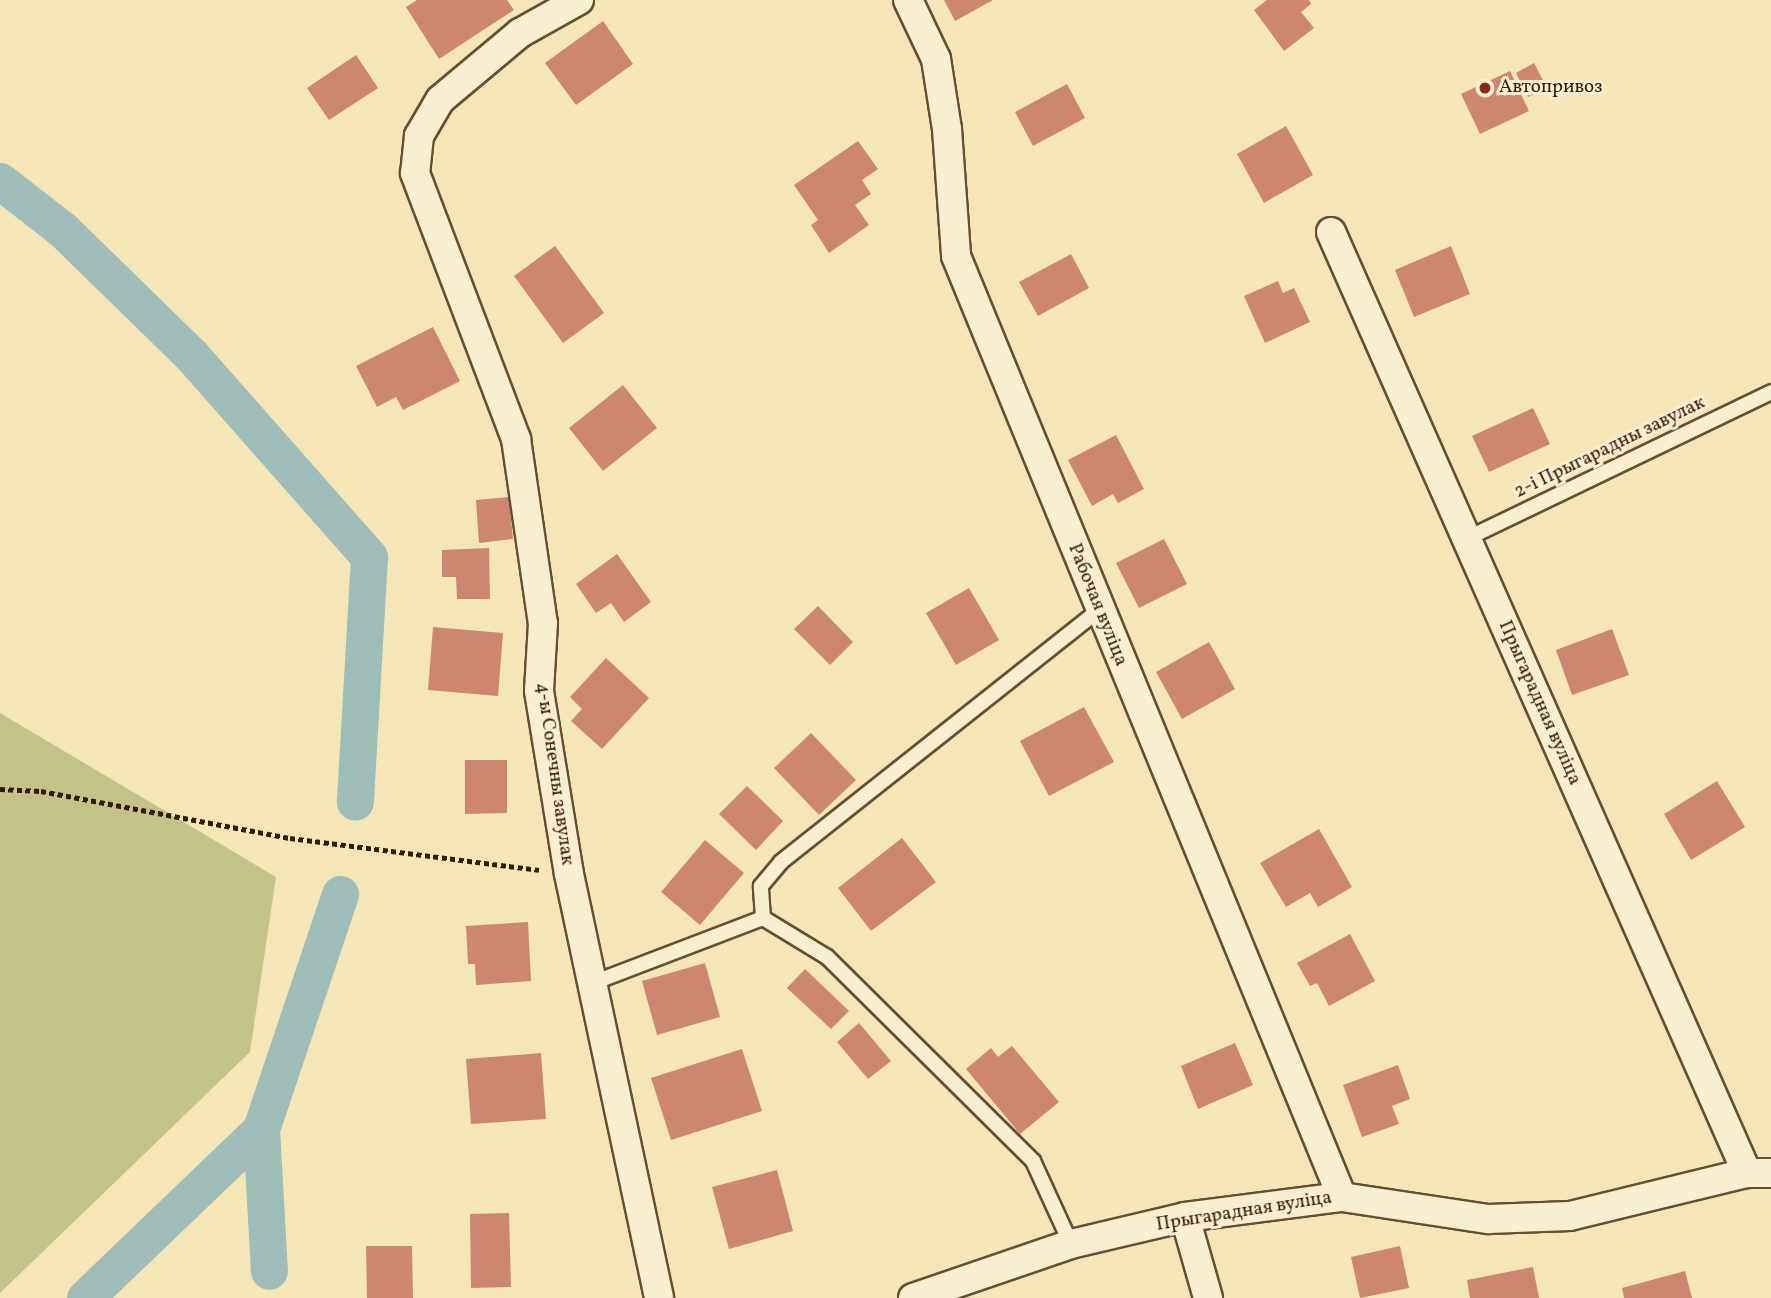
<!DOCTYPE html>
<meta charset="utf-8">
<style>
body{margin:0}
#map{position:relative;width:1771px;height:1298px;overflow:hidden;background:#f4e6b7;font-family:Vollkorn,serif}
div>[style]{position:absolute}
.green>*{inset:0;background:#c2c389}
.canal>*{height:37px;margin:-18.5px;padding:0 18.5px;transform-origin:18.5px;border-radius:18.5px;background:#9fbdb8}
.building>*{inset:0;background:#cd8771}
.path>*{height:4.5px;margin-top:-2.25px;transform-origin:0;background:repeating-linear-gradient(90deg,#351b06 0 5px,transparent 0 8.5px)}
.roads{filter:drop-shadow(2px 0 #654e32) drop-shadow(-2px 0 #654e32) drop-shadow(0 2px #654e32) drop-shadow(0 -2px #654e32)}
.service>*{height:14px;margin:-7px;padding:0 7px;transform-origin:7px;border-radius:7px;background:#f8efd0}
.minor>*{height:28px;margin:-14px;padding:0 14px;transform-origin:14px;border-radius:14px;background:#f8efd0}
.dots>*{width:19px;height:19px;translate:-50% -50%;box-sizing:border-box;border:4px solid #f8efd0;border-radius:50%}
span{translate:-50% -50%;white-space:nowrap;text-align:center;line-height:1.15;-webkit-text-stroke:6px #f8efd0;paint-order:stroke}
.poi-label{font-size:19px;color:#351b06}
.left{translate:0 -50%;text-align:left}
.street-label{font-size:19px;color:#351b06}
</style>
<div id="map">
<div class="green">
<i style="clip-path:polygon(0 713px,276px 877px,250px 1052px,0 1293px)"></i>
</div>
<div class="canal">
<i style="left:0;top:181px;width:80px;rotate:37.9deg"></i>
<i style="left:63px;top:230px;width:180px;rotate:44.3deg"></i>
<i style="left:192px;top:356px;width:268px;rotate:48.6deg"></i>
<i style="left:369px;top:557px;width:245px;rotate:93.3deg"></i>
<i style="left:261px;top:1129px;width:142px;rotate:86.8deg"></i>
<i style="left:85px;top:1298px;width:244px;rotate:-43.8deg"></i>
<i style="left:261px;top:1129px;width:248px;rotate:-71.4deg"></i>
</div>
<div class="building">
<i style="clip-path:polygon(417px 0,507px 0,514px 10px,439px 59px,406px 7px)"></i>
<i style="clip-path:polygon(944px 0,993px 0,955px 21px)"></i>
<i style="clip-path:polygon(1267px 0,1309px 0,1311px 4px,1301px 12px,1314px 28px,1284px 51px,1254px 10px)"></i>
<i style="clip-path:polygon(603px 21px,633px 64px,576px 105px,545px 63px)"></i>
<i style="clip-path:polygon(356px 55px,378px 88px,329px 120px,307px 88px)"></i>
<i style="clip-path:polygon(1534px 63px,1547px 88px,1528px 97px,1516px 73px)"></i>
<i style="clip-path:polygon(1510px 71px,1529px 111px,1480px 134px,1461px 94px)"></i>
<i style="clip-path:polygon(1067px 84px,1085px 118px,1033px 146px,1015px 112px)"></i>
<i style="clip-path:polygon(1286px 126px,1313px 175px,1264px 203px,1237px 154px)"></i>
<i style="clip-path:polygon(858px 141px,878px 169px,862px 180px,871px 194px,855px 205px,869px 225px,829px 253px,811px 225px,818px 220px,794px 185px)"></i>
<i style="clip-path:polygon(555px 246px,604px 313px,563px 343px,514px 276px)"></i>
<i style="clip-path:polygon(1451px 246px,1470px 294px,1414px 317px,1395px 270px)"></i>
<i style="clip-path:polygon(1071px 254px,1089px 288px,1038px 316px,1019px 282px)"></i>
<i style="clip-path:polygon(1278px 281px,1283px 293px,1294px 288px,1310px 322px,1265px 343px,1244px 296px)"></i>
<i style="clip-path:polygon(433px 327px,460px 381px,403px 410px,396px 397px,377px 407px,356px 366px)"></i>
<i style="clip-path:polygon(623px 385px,657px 428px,603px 471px,569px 428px)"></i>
<i style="clip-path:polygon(1533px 408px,1550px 444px,1489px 472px,1472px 436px)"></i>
<i style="clip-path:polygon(1116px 435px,1144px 489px,1118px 503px,1113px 494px,1092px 506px,1068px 460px)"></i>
<i style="clip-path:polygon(509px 497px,513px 539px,479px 543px,476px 500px)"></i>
<i style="clip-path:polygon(1164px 539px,1187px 584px,1139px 608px,1116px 563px)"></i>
<i style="clip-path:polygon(489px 548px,490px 599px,457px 599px,456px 577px,442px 577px,442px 550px)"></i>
<i style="clip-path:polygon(617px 554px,651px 602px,624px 622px,611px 603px,596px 613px,576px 584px)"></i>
<i style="clip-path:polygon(969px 588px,999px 640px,956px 665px,926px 613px)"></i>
<i style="clip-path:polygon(818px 606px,853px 642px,830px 665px,794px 629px)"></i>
<i style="clip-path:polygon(433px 627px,503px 633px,498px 696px,428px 690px)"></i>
<i style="clip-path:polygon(1612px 629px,1629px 675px,1572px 695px,1556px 650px)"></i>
<i style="clip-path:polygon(1209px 642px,1235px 689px,1182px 719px,1156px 672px)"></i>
<i style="clip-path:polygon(606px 658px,649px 698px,602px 749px,571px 721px,582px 709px,570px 697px)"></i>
<i style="clip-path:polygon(1084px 707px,1114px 762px,1049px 796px,1020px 741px)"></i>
<i style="clip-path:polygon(811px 733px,856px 780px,819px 815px,774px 768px)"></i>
<i style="clip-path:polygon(465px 760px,507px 760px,507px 813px,465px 814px)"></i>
<i style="clip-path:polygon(1717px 781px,1745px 827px,1691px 860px,1664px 814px)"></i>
<i style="clip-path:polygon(747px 786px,783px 821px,756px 850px,719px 814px)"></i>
<i style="clip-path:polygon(1319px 829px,1352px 887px,1318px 907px,1310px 893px,1286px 907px,1260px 863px)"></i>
<i style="clip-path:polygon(902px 838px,936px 882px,871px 931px,838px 888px)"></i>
<i style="clip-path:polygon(705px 840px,744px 873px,700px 925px,661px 892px)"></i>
<i style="clip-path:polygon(528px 922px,531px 981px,476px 985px,475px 964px,468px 964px,466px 926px)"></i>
<i style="clip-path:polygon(1350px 934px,1375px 981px,1329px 1006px,1317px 983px,1310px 986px,1297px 963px)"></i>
<i style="clip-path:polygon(705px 963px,720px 1017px,657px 1035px,642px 981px)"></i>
<i style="clip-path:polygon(805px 969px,849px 1011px,831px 1029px,787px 988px)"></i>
<i style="clip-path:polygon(859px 1023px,891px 1061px,868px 1079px,837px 1042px)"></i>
<i style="clip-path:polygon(1235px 1043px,1253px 1085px,1198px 1109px,1181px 1066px)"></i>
<i style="clip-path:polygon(1012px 1046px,1059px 1102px,1020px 1134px,966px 1069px,991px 1048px,998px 1057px)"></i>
<i style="clip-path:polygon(742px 1049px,762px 1111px,671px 1140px,651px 1078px)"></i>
<i style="clip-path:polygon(541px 1053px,546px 1119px,471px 1124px,466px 1059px)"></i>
<i style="clip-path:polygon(1398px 1065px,1410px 1099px,1392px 1106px,1399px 1124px,1362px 1137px,1343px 1085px)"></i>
<i style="clip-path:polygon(777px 1170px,793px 1231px,729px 1249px,712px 1187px)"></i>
<i style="clip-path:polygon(509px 1213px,511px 1287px,471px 1288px,470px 1214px)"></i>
<i style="clip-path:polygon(366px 1246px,412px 1246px,413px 1298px,367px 1298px)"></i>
<i style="clip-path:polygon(1400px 1246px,1409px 1288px,1360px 1298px,1351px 1257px)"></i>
<i style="clip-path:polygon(1533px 1267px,1539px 1298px,1470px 1298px,1467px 1280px)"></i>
<i style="clip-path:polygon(1685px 1271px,1692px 1298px,1624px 1298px,1622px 1288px)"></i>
</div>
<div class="path">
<i style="left:0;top:789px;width:41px;rotate:2.8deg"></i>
<i style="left:41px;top:791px;width:253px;rotate:10.7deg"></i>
<i style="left:290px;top:838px;width:251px;rotate:7.3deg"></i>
</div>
<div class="roads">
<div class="service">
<i style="left:1466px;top:539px;width:339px;rotate:-25.7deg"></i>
<i style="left:763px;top:918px;width:32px;rotate:-94deg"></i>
<i style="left:761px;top:886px;width:31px;rotate:-50deg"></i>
<i style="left:781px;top:862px;width:406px;rotate:-38.4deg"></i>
<i style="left:590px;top:984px;width:185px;rotate:-20.9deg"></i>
<i style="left:763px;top:918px;width:75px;rotate:31.4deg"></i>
<i style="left:827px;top:957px;width:290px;rotate:44.7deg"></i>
<i style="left:1033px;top:1161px;width:91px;rotate:65.4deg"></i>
</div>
<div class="minor">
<i style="left:579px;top:0;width:68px;rotate:150.8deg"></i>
<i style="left:520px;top:33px;width:104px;rotate:140.1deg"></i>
<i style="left:440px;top:100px;width:42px;rotate:120.3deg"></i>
<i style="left:419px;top:136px;width:37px;rotate:96deg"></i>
<i style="left:415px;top:173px;width:285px;rotate:69.2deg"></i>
<i style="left:516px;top:439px;width:186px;rotate:81.7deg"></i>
<i style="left:543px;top:623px;width:68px;rotate:93.4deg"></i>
<i style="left:539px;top:691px;width:185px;rotate:80.7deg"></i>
<i style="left:569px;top:874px;width:433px;rotate:78deg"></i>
<i style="left:908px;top:0;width:65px;rotate:64.6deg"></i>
<i style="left:936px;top:59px;width:71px;rotate:81.1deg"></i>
<i style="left:947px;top:129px;width:127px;rotate:85.9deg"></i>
<i style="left:956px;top:256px;width:1017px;rotate:67.7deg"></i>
<i style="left:1331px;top:232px;width:1029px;rotate:66.15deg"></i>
<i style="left:1185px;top:1217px;width:84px;rotate:74.1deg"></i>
<i style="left:913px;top:1298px;width:167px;rotate:-18.9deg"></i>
<i style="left:1071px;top:1244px;width:117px;rotate:-13.3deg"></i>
<i style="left:1185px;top:1217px;width:158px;rotate:-7.3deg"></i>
<i style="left:1342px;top:1197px;width:148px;rotate:8.6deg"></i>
<i style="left:1488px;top:1219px;width:82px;rotate:-2.1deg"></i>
<i style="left:1570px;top:1216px;width:182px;rotate:-13.7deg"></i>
<i style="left:1747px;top:1173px;width:24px"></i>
</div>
</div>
<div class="dots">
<i style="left:1485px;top:88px;background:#8f2418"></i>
</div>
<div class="poi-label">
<span class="left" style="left:1499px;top:88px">Автопривоз</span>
</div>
<div class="street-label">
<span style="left:1610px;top:448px;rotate:-26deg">2-і Прыгарадны завулак</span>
<span style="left:1097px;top:605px;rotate:68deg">Рабочая вуліца</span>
<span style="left:1539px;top:703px;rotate:66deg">Прыгарадная вуліца</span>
<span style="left:554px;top:774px;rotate:82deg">4-ы Сонечны завулак</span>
<span style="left:1244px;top:1212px;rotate:-9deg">Прыгарадная вуліца</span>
</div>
</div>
